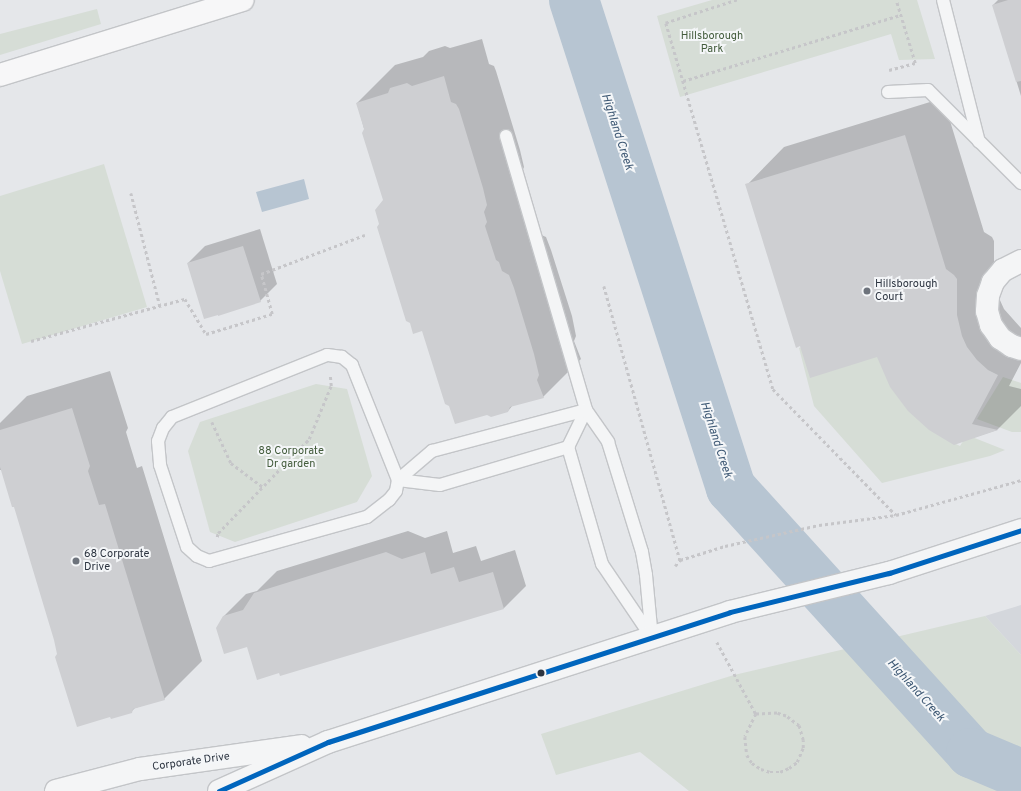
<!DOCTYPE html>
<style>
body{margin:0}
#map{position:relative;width:1021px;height:791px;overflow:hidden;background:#e5e7ea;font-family:Overpass,sans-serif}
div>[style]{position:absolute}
.built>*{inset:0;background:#d4d7dc}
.green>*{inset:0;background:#d6ddd6}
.water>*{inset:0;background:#b7c5d2}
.shadow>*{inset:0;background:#0003}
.river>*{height:50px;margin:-25px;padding:0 25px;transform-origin:25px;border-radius:25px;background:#b7c5d2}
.building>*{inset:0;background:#cecfd2}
.path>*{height:2.5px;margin-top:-1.25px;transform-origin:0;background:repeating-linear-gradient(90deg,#c6c6c9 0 3px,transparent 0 6px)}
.roads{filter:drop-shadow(1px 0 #c3c5c8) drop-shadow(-1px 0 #c3c5c8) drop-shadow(0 1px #c3c5c8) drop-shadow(0 -1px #c3c5c8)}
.service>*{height:12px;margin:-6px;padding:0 6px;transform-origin:6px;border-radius:6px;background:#f4f5f6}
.minor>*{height:22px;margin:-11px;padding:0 11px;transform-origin:11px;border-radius:11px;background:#f4f5f6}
.tertiary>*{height:22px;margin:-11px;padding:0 11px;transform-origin:11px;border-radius:11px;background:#f4f5f6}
.motorway>*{height:22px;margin:-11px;padding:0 11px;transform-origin:11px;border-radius:11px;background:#f7f7f8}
.bus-1>*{height:5px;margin:-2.5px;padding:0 2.5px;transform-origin:2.5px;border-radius:2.5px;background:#0065bd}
.dots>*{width:11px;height:11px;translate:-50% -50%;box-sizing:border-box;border:2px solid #f4f6f8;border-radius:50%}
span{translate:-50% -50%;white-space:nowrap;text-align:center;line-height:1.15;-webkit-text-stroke:4px #f4f6f8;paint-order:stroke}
.park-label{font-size:11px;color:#435c3c}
.poi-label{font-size:11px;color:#2d3541}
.left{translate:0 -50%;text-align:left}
.street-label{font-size:11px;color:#2d3541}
.water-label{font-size:12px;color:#3b5672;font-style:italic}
</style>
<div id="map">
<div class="built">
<i style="clip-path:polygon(1021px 605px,1021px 655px,985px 616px)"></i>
</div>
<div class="green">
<i style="clip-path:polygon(712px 0,917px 0,935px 59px,899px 60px,891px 34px,680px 97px,657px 16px)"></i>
<i style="clip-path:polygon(97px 9px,101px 24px,0 55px,0 34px)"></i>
<i style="clip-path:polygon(104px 164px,147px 307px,22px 344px,0 271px,0 196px)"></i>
<i style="clip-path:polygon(879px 323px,939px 425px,938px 435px,960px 446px,967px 435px,1005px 450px,990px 456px,882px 483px,814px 406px,799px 348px)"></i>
<i style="clip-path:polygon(1003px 377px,1021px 383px,1021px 432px,1012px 432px,977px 419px)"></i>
<i style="clip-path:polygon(316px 384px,347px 389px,372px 476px,357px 502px,235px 542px,210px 532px,188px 451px,200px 422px)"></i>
<i style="clip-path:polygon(985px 616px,1021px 655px,1021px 791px,689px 791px,640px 752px,556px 775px,541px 734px,734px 675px)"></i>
</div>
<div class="water">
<i style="clip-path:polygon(304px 179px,309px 199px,262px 212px,256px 192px)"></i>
</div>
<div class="shadow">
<i style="clip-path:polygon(998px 0,1021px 0,1021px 96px,993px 5px)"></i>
<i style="clip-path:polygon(482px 39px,489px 64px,494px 66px,496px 71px,520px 150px,524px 167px,521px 174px,539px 234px,546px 237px,551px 250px,572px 316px,576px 336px,574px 341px,581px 359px,543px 397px,513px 405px,508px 411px,423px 329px,384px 201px,357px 103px,395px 65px,423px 57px,429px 51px,445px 46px,450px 48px)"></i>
<i style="clip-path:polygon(943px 98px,984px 232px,992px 237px,994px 241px,994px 276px,999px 298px,1004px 309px,1021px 328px,1021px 363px,1009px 386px,1021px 389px,1021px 406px,997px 430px,954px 444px,877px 356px,747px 185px,784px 147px)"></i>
<i style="clip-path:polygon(260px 229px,277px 284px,260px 301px,188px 263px,205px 246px)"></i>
<i style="clip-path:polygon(110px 371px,128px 428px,126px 432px,137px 468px,142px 466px,202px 661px,164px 699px,135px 708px,131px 712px,15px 507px,2px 470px,0 470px,0 423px,27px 396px)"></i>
<i style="clip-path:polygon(408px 531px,425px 538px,447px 531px,453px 553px,476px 546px,481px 561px,515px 550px,526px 586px,504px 608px,280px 671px,248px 645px,223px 617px,246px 594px,257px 591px,277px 571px)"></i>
</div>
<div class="river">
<i style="left:574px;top:0;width:513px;rotate:72.17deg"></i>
<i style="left:731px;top:488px;width:358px;rotate:47.8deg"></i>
<i style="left:971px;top:753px;width:54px;rotate:22.8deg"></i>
</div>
<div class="building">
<i style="clip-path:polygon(1008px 0,1021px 0,1021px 81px,1016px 82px,992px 5px)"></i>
<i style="clip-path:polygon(444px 76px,451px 102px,456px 104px,459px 109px,483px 188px,487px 205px,484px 212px,487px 222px,485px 226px,496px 260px,499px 262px,502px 271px,509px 275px,514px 288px,534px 354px,539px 375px,537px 380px,544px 398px,510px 407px,508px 412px,491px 417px,487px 415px,455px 424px,449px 406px,445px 404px,422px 331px,413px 334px,410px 323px,406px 321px,377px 227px,379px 224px,375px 210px,383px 200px,362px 133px,364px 129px,356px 103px,388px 93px,390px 88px,407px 83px,412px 86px)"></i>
<i style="clip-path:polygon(905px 135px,946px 269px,954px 275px,957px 279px,957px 315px,962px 336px,967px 347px,977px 360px,988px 370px,998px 375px,972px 424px,998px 430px,954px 445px,929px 430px,908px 411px,890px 387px,877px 357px,810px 378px,800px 346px,796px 348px,745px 184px)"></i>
<i style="clip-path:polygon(243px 246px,261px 302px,218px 316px,218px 315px,204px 319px,187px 263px)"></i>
<i style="clip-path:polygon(72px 408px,90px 466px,88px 471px,99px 505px,105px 504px,165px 700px,133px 709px,132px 713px,111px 719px,110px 717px,77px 727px,55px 657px,57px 654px,54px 640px,14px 507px,12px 507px,0 467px,0 430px)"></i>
<i style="clip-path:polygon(386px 552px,402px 559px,425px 552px,431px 574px,454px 567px,459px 582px,493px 572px,504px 609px,280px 676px,279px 673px,257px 680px,247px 647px,224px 654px,216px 628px,223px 616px,243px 610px,254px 593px)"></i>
</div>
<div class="path">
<i style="left:737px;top:0;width:75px;rotate:162.1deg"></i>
<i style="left:666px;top:23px;width:381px;rotate:73.7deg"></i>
<i style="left:773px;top:389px;width:176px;rotate:45.7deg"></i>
<i style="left:889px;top:70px;width:27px;rotate:-15deg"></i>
<i style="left:915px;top:63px;width:66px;rotate:-106.8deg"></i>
<i style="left:683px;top:81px;width:227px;rotate:-16.9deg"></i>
<i style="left:131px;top:193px;width:117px;rotate:75.6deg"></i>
<i style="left:604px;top:286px;width:284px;rotate:74.5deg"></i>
<i style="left:31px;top:341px;width:160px;rotate:-15.3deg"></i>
<i style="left:185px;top:299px;width:41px;rotate:59deg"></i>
<i style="left:206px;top:334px;width:69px;rotate:-16.9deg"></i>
<i style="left:272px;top:314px;width:41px;rotate:-105.4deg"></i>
<i style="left:261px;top:274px;width:111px;rotate:-20.6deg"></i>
<i style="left:212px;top:422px;width:45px;rotate:65.1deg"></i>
<i style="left:231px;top:463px;width:40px;rotate:37deg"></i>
<i style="left:217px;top:537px;width:4px;rotate:-76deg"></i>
<i style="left:218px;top:533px;width:131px;rotate:-45.9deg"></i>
<i style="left:309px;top:439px;width:57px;rotate:-67.5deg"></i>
<i style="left:331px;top:386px;width:11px;rotate:-95deg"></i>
<i style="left:675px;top:566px;width:8px;rotate:-50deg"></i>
<i style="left:680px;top:560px;width:47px;rotate:-17.3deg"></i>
<i style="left:725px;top:546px;width:96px;rotate:-12.6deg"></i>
<i style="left:819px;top:525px;width:78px;rotate:-7.4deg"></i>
<i style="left:896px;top:515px;width:130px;rotate:-15.6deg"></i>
<i style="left:717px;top:642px;width:82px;rotate:61.6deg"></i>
<i style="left:756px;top:714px;width:25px;rotate:116deg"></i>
<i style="left:745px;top:737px;width:18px;rotate:84deg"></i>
<i style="left:747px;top:755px;width:9px;rotate:58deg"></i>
<i style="left:752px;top:763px;width:11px;rotate:34deg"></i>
<i style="left:761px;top:769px;width:9px;rotate:18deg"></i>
<i style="left:770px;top:772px;width:10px"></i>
<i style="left:780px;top:772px;width:10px;rotate:-24deg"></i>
<i style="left:789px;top:768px;width:10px;rotate:-37deg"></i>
<i style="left:797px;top:762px;width:15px;rotate:-67deg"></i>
<i style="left:803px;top:748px;width:8px;rotate:-90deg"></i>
<i style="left:803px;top:740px;width:15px;rotate:-106deg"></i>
<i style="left:799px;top:726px;width:16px;rotate:-142deg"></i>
<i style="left:786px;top:716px;width:9px;rotate:-162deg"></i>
<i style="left:777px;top:713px;width:21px;rotate:177deg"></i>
</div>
<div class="roads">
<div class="service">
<i style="left:943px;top:0;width:146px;rotate:75.8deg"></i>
<i style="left:888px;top:92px;width:40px;rotate:-2.9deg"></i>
<i style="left:928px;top:90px;width:132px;rotate:45deg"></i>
<i style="left:506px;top:136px;width:285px;rotate:73.7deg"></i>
<i style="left:586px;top:410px;width:41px;rotate:115.9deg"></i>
<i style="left:568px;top:447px;width:122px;rotate:73.8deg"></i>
<i style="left:602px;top:564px;width:86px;rotate:55.9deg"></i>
<i style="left:398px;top:480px;width:124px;rotate:-111.8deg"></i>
<i style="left:352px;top:365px;width:13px;rotate:-141deg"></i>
<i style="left:342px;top:357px;width:15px;rotate:-172deg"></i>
<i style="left:327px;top:355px;width:167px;rotate:158.2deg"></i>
<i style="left:172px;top:417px;width:14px;rotate:129deg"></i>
<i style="left:163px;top:428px;width:14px;rotate:111deg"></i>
<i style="left:158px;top:441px;width:24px;rotate:85deg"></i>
<i style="left:160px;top:465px;width:86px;rotate:71.8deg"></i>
<i style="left:187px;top:547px;width:13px;rotate:42deg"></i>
<i style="left:197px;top:556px;width:13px;rotate:23deg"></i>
<i style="left:209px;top:561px;width:164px;rotate:-15.6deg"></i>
<i style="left:367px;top:517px;width:28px;rotate:-38deg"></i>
<i style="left:389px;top:500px;width:11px;rotate:-52deg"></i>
<i style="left:396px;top:491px;width:11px;rotate:-80deg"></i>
<i style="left:398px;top:480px;width:45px;rotate:-40.5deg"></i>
<i style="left:432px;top:451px;width:159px;rotate:-14.9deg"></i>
<i style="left:586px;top:410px;width:39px;rotate:55deg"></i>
<i style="left:608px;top:442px;width:115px;rotate:72.8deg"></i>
<i style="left:642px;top:552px;width:23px;rotate:80deg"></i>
<i style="left:646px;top:575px;width:63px;rotate:84.6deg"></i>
<i style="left:398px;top:480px;width:42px;rotate:6.8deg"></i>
<i style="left:440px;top:485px;width:134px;rotate:-16.5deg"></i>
</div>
<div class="minor">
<i style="left:1021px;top:261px;width:20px;rotate:153deg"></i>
<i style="left:1003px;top:270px;width:16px;rotate:130deg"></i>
<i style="left:993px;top:282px;width:15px;rotate:110deg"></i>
<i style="left:988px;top:296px;width:15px;rotate:94deg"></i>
<i style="left:987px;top:311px;width:15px;rotate:74deg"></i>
<i style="left:991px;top:325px;width:16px;rotate:55deg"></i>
<i style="left:1000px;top:338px;width:14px;rotate:34deg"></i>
<i style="left:1012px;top:346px;width:9px;rotate:18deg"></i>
</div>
<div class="tertiary">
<i style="left:56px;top:791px;width:87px;rotate:-14.7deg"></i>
<i style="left:140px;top:769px;width:163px;rotate:-8.1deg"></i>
<i style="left:219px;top:791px;width:120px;rotate:-24.2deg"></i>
<i style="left:328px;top:742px;width:422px;rotate:-17.9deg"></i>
<i style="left:730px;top:612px;width:164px;rotate:-13.8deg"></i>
<i style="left:889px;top:573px;width:139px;rotate:-18deg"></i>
</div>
<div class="motorway">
<i style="left:0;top:75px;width:254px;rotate:-17.2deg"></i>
</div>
</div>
<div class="bus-1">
<i style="left:219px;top:791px;width:120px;rotate:-24.2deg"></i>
<i style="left:328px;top:742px;width:422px;rotate:-17.9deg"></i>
<i style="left:730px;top:612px;width:164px;rotate:-13.8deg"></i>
<i style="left:889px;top:573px;width:139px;rotate:-18deg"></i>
</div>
<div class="dots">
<i style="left:867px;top:291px;background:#6d737c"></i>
<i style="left:76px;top:561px;background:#6d737c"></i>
<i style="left:541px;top:673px;background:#2d3541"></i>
</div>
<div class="park-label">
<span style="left:712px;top:43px">Hillsborough<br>Park</span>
<span style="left:291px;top:458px">88 Corporate<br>Dr garden</span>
</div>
<div class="poi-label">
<span class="left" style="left:875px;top:291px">Hillsborough<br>Court</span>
<span class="left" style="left:84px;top:561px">68 Corporate<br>Drive</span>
</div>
<div class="street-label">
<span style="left:191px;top:762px;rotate:-8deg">Corporate Drive</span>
</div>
<div class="water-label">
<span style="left:616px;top:132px;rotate:72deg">Highland Creek</span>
<span style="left:715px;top:440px;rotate:72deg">Highland Creek</span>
<span style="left:915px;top:691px;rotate:48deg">Highland Creek</span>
</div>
</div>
